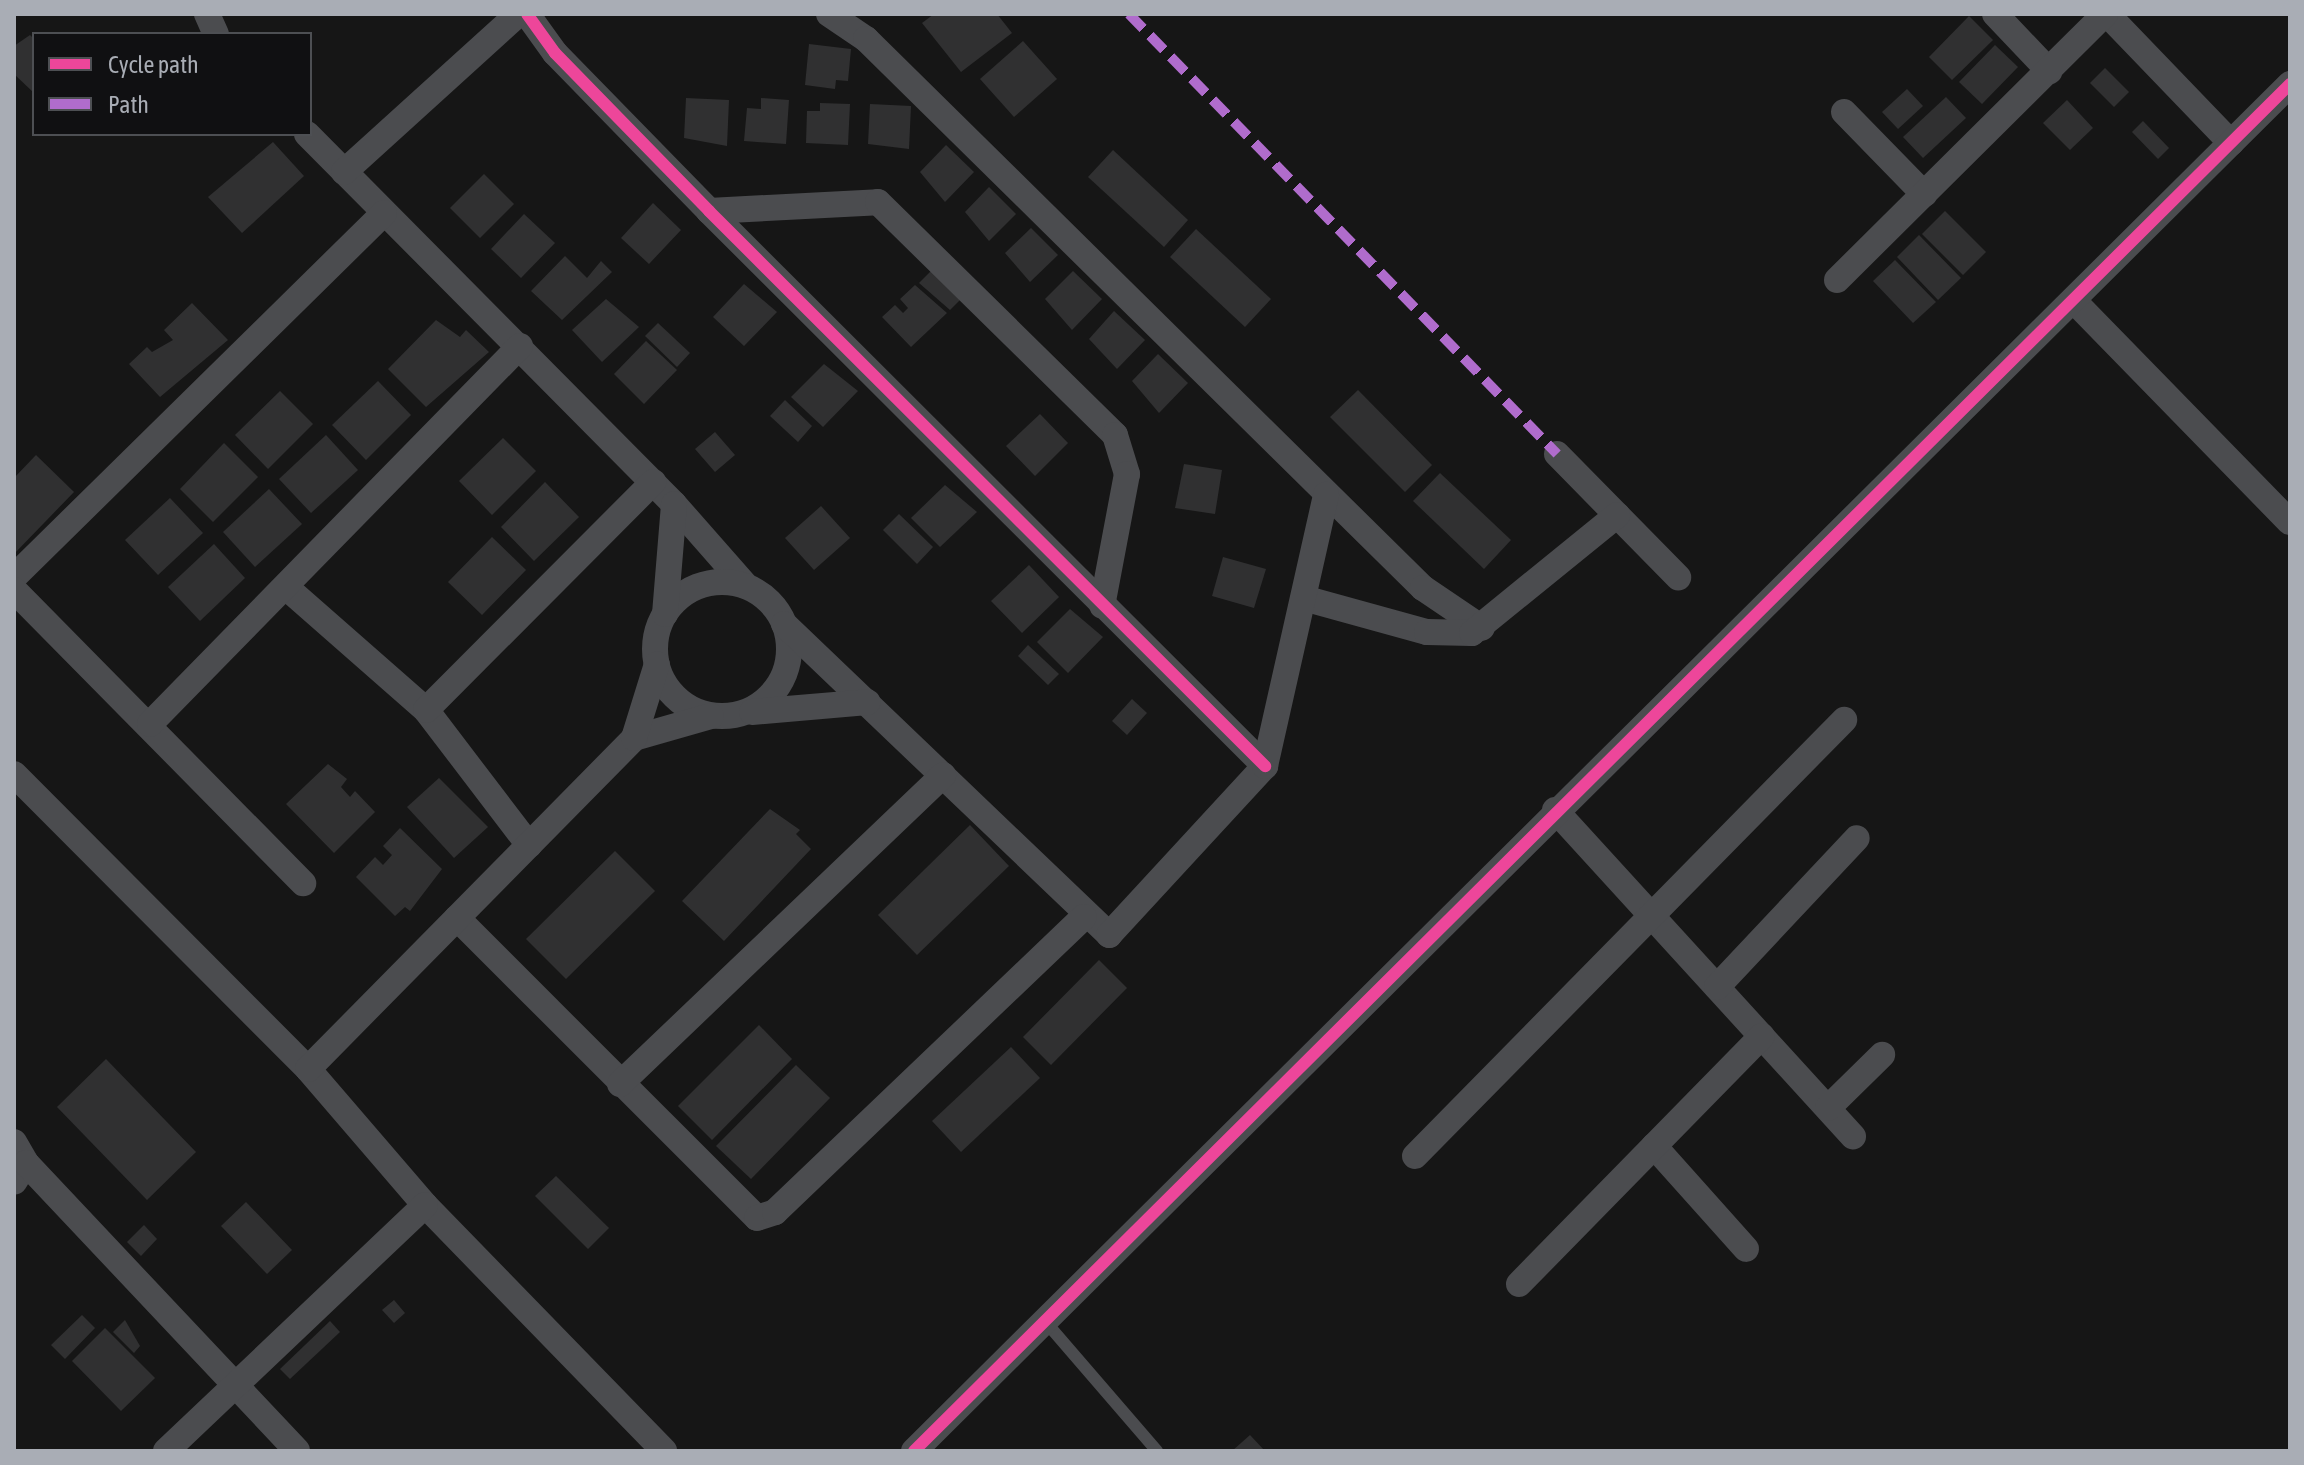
<!DOCTYPE html>
<style>
body{margin:0}
#map{position:relative;width:2304px;height:1465px;overflow:hidden;background:#161616;font-family:"Asap Condensed",sans-serif}
div>[style]{position:absolute}
.building>*{inset:0;background:#303031}
.service>*{height:12px;margin:-6px;padding:0 6px;transform-origin:6px;border-radius:6px;background:#4b4c4f}
.minor>*{height:26px;margin:-13px;padding:0 13px;transform-origin:13px;border-radius:13px;background:#4b4c4f}
.minor>.ring{margin:-13px;padding:0;box-sizing:content-box;background:none;border:26px solid #4b4c4f;border-radius:50%}
.quiet>*{height:10px;margin-top:-5px;transform-origin:0;background:repeating-linear-gradient(90deg,#b06ccc 0 20px,transparent 0 30px)}
.cycleway>*{height:12px;margin:-6px;padding:0 6px;transform-origin:6px;border-radius:6px;background:#ed469a}
span{translate:-50% -50%;white-space:nowrap;text-align:center;line-height:1.15;-webkit-text-stroke:6px #101012;paint-order:stroke}
.frame{position:absolute;inset:0;border:16px solid #a9adb5;pointer-events:none}
.legend{position:absolute;left:32px;top:32px;width:280px;height:104px;box-sizing:border-box;background:#101012;border:2px solid #4d4f53;margin:0;padding:10px 14px;list-style:none;font-size:24px;color:#a9adb5}
.legend li{display:flex;align-items:center;gap:16px;height:40px}
.legend b{width:40px;border:2px solid #4d4f53}
</style>
<div id="map">
<div class="building">
<i style="clip-path:polygon(934px 14px,997px 14px,1012px 33px,961px 72px,922px 23px)"></i>
<i style="clip-path:polygon(1969px 16px,1993px 40px,1952px 80px,1929px 57px)"></i>
<i style="clip-path:polygon(30px 35px,34px 39px,34px 93px,14px 74px,14px 46px)"></i>
<i style="clip-path:polygon(1023px 41px,1057px 79px,1014px 117px,980px 79px)"></i>
<i style="clip-path:polygon(809px 44px,851px 49px,848px 81px,836px 80px,835px 89px,805px 85px)"></i>
<i style="clip-path:polygon(1995px 45px,2018px 67px,1982px 104px,1959px 82px)"></i>
<i style="clip-path:polygon(2105px 68px,2129px 92px,2114px 107px,2090px 83px)"></i>
<i style="clip-path:polygon(1907px 89px,1923px 106px,1898px 129px,1882px 112px)"></i>
<i style="clip-path:polygon(1946px 97px,1966px 118px,1923px 158px,1903px 137px)"></i>
<i style="clip-path:polygon(686px 98px,729px 100px,727px 146px,684px 138px)"></i>
<i style="clip-path:polygon(761px 98px,789px 100px,786px 144px,744px 141px,747px 108px,761px 109px)"></i>
<i style="clip-path:polygon(2067px 100px,2093px 128px,2070px 150px,2043px 123px)"></i>
<i style="clip-path:polygon(820px 103px,850px 104px,848px 145px,806px 143px,807px 111px,820px 111px)"></i>
<i style="clip-path:polygon(870px 104px,911px 106px,909px 149px,868px 144px)"></i>
<i style="clip-path:polygon(2143px 121px,2169px 148px,2158px 159px,2132px 132px)"></i>
<i style="clip-path:polygon(273px 142px,304px 176px,242px 233px,208px 197px)"></i>
<i style="clip-path:polygon(946px 145px,974px 172px,945px 202px,920px 172px)"></i>
<i style="clip-path:polygon(1113px 150px,1188px 220px,1164px 247px,1088px 177px)"></i>
<i style="clip-path:polygon(484px 174px,514px 204px,480px 238px,450px 208px)"></i>
<i style="clip-path:polygon(989px 187px,1016px 214px,989px 241px,965px 212px)"></i>
<i style="clip-path:polygon(653px 203px,681px 230px,649px 264px,621px 238px)"></i>
<i style="clip-path:polygon(1945px 211px,1986px 252px,1963px 275px,1922px 234px)"></i>
<i style="clip-path:polygon(524px 214px,555px 243px,521px 278px,491px 249px)"></i>
<i style="clip-path:polygon(1031px 228px,1058px 255px,1030px 282px,1005px 253px)"></i>
<i style="clip-path:polygon(1196px 229px,1271px 299px,1245px 327px,1170px 257px)"></i>
<i style="clip-path:polygon(1919px 235px,1961px 278px,1938px 300px,1897px 257px)"></i>
<i style="clip-path:polygon(565px 256px,587px 278px,601px 261px,612px 272px,562px 320px,531px 291px)"></i>
<i style="clip-path:polygon(1895px 260px,1936px 302px,1913px 323px,1873px 281px)"></i>
<i style="clip-path:polygon(932px 270px,960px 300px,950px 310px,919px 283px)"></i>
<i style="clip-path:polygon(1073px 271px,1102px 299px,1072px 330px,1045px 299px)"></i>
<i style="clip-path:polygon(744px 284px,777px 312px,744px 346px,713px 317px)"></i>
<i style="clip-path:polygon(915px 285px,947px 313px,911px 347px,882px 317px,895px 305px,903px 313px,908px 308px,900px 299px)"></i>
<i style="clip-path:polygon(606px 299px,639px 327px,602px 362px,572px 330px)"></i>
<i style="clip-path:polygon(192px 303px,228px 340px,160px 397px,129px 364px,147px 347px,152px 352px,173px 340px,164px 330px)"></i>
<i style="clip-path:polygon(1114px 311px,1145px 340px,1117px 369px,1089px 339px)"></i>
<i style="clip-path:polygon(436px 320px,460px 337px,466px 330px,489px 352px,426px 407px,388px 369px)"></i>
<i style="clip-path:polygon(658px 323px,690px 353px,677px 367px,645px 336px)"></i>
<i style="clip-path:polygon(646px 341px,677px 370px,644px 404px,614px 374px)"></i>
<i style="clip-path:polygon(1158px 354px,1188px 383px,1159px 413px,1132px 381px)"></i>
<i style="clip-path:polygon(824px 364px,858px 391px,823px 427px,791px 397px)"></i>
<i style="clip-path:polygon(378px 381px,411px 415px,366px 460px,332px 425px)"></i>
<i style="clip-path:polygon(1358px 390px,1432px 465px,1405px 492px,1330px 417px)"></i>
<i style="clip-path:polygon(280px 391px,313px 424px,268px 469px,235px 435px)"></i>
<i style="clip-path:polygon(785px 400px,812px 426px,798px 442px,770px 416px)"></i>
<i style="clip-path:polygon(1040px 414px,1068px 443px,1035px 476px,1006px 446px)"></i>
<i style="clip-path:polygon(715px 432px,735px 455px,715px 472px,695px 449px)"></i>
<i style="clip-path:polygon(326px 435px,358px 470px,311px 513px,279px 479px)"></i>
<i style="clip-path:polygon(503px 438px,536px 471px,492px 515px,459px 481px)"></i>
<i style="clip-path:polygon(224px 443px,258px 477px,213px 522px,180px 489px)"></i>
<i style="clip-path:polygon(36px 455px,74px 492px,14px 554px,14px 478px)"></i>
<i style="clip-path:polygon(1184px 464px,1222px 470px,1215px 514px,1175px 508px)"></i>
<i style="clip-path:polygon(1440px 473px,1511px 540px,1484px 569px,1413px 501px)"></i>
<i style="clip-path:polygon(545px 482px,579px 517px,534px 561px,501px 527px)"></i>
<i style="clip-path:polygon(945px 485px,977px 512px,940px 547px,911px 518px)"></i>
<i style="clip-path:polygon(269px 489px,302px 524px,255px 567px,223px 532px)"></i>
<i style="clip-path:polygon(170px 498px,203px 533px,158px 575px,125px 540px)"></i>
<i style="clip-path:polygon(821px 506px,850px 538px,814px 570px,785px 538px)"></i>
<i style="clip-path:polygon(899px 514px,933px 547px,917px 564px,883px 530px)"></i>
<i style="clip-path:polygon(492px 537px,526px 570px,482px 615px,448px 582px)"></i>
<i style="clip-path:polygon(214px 544px,245px 578px,200px 621px,168px 587px)"></i>
<i style="clip-path:polygon(1223px 557px,1266px 569px,1254px 608px,1212px 596px)"></i>
<i style="clip-path:polygon(1029px 565px,1059px 597px,1022px 633px,991px 601px)"></i>
<i style="clip-path:polygon(1070px 609px,1103px 637px,1068px 673px,1037px 642px)"></i>
<i style="clip-path:polygon(1028px 645px,1059px 674px,1048px 685px,1018px 656px)"></i>
<i style="clip-path:polygon(1132px 699px,1147px 713px,1127px 735px,1112px 721px)"></i>
<i style="clip-path:polygon(328px 764px,347px 779px,341px 787px,350px 797px,355px 791px,375px 812px,334px 853px,286px 804px)"></i>
<i style="clip-path:polygon(439px 778px,488px 827px,454px 858px,407px 807px)"></i>
<i style="clip-path:polygon(770px 809px,800px 830px,796px 834px,811px 849px,724px 941px,682px 901px)"></i>
<i style="clip-path:polygon(970px 825px,1009px 866px,917px 955px,878px 915px)"></i>
<i style="clip-path:polygon(400px 828px,442px 869px,410px 911px,405px 907px,395px 916px,356px 877px,375px 857px,383px 865px,392px 855px,383px 846px)"></i>
<i style="clip-path:polygon(615px 851px,655px 891px,566px 979px,526px 939px)"></i>
<i style="clip-path:polygon(1099px 960px,1127px 988px,1051px 1065px,1023px 1037px)"></i>
<i style="clip-path:polygon(759px 1025px,792px 1059px,712px 1140px,678px 1106px)"></i>
<i style="clip-path:polygon(1011px 1047px,1040px 1078px,961px 1152px,932px 1121px)"></i>
<i style="clip-path:polygon(106px 1059px,196px 1152px,147px 1200px,57px 1107px)"></i>
<i style="clip-path:polygon(796px 1065px,830px 1098px,751px 1179px,716px 1146px)"></i>
<i style="clip-path:polygon(556px 1176px,609px 1228px,588px 1249px,535px 1196px)"></i>
<i style="clip-path:polygon(246px 1202px,292px 1250px,267px 1274px,221px 1226px)"></i>
<i style="clip-path:polygon(144px 1225px,157px 1239px,141px 1256px,127px 1242px)"></i>
<i style="clip-path:polygon(394px 1300px,405px 1313px,394px 1323px,382px 1310px)"></i>
<i style="clip-path:polygon(82px 1315px,95px 1328px,65px 1359px,51px 1345px)"></i>
<i style="clip-path:polygon(125px 1320px,140px 1346px,134px 1353px,113px 1332px)"></i>
<i style="clip-path:polygon(330px 1321px,340px 1332px,290px 1379px,280px 1369px)"></i>
<i style="clip-path:polygon(105px 1328px,155px 1378px,121px 1411px,72px 1361px)"></i>
<i style="clip-path:polygon(1250px 1435px,1265px 1451px,1232px 1451px)"></i>
</div>
<div class="service">
<i style="left:1044px;top:1320px;width:173px;rotate:49.2deg"></i>
</div>
<div class="minor">
<i style="left:207px;top:14px;width:22px;rotate:66deg"></i>
<i style="left:527px;top:14px;width:48px;rotate:54.3deg"></i>
<i style="left:555px;top:53px;width:221px;rotate:45.7deg"></i>
<i style="left:709px;top:211px;width:786px;rotate:44.95deg"></i>
<i style="left:829px;top:14px;width:45px;rotate:34deg"></i>
<i style="left:866px;top:39px;width:782px;rotate:44.59deg"></i>
<i style="left:1423px;top:588px;width:71px;rotate:34.1deg"></i>
<i style="left:1995px;top:14px;width:79px;rotate:46.5deg"></i>
<i style="left:2107px;top:14px;width:179px;rotate:46.1deg"></i>
<i style="left:1844px;top:112px;width:115px;rotate:45.7deg"></i>
<i style="left:307px;top:134px;width:521px;rotate:45.23deg"></i>
<i style="left:674px;top:504px;width:109px;rotate:48.7deg"></i>
<i style="left:344px;top:172px;width:235px;rotate:-42.2deg"></i>
<i style="left:709px;top:211px;width:169px;rotate:-3deg"></i>
<i style="left:878px;top:202px;width:332px;rotate:44.5deg"></i>
<i style="left:1115px;top:435px;width:41px;rotate:72.9deg"></i>
<i style="left:1127px;top:474px;width:134px;rotate:100.7deg"></i>
<i style="left:1837px;top:280px;width:378px;rotate:-44.8deg"></i>
<i style="left:2073px;top:300px;width:310px;rotate:45.7deg"></i>
<i style="left:1557px;top:454px;width:173px;rotate:45.5deg"></i>
<i style="left:14px;top:577px;width:519px;rotate:-44.53deg"></i>
<i class="ring" style="left:655px;top:582px;width:108px;height:108px"></i>
<i style="left:287px;top:588px;width:185px;rotate:41.3deg"></i>
<i style="left:426px;top:710px;width:170px;rotate:52.7deg"></i>
<i style="left:14px;top:590px;width:412px;rotate:45.4deg"></i>
<i style="left:1307px;top:599px;width:124px;rotate:15.4deg"></i>
<i style="left:1427px;top:632px;width:45px;rotate:1.3deg"></i>
<i style="left:1472px;top:633px;width:187px;rotate:-39.1deg"></i>
<i style="left:665px;top:614px;width:110px;rotate:-85.3deg"></i>
<i style="left:784px;top:624px;width:450px;rotate:43.7deg"></i>
<i style="left:1109px;top:935px;width:230px;rotate:-47.3deg"></i>
<i style="left:1265px;top:766px;width:278px;rotate:-77.3deg"></i>
<i style="left:426px;top:710px;width:322px;rotate:-45.1deg"></i>
<i style="left:752px;top:712px;width:116px;rotate:-4.9deg"></i>
<i style="left:150px;top:724px;width:529px;rotate:-45.61deg"></i>
<i style="left:634px;top:738px;width:80px;rotate:-15.9deg"></i>
<i style="left:14px;top:774px;width:416px;rotate:45.1deg"></i>
<i style="left:308px;top:1069px;width:179px;rotate:49.3deg"></i>
<i style="left:425px;top:1205px;width:343px;rotate:45.8deg"></i>
<i style="left:1555px;top:810px;width:442px;rotate:47.6deg"></i>
<i style="left:457px;top:918px;width:424px;rotate:45deg"></i>
<i style="left:757px;top:1218px;width:19px;rotate:-18deg"></i>
<i style="left:775px;top:1212px;width:427px;rotate:-43.7deg"></i>
<i style="left:1717px;top:987px;width:204px;rotate:-46.8deg"></i>
<i style="left:308px;top:1069px;width:465px;rotate:-45.4deg"></i>
<i style="left:634px;top:738px;width:77px;rotate:-72.7deg"></i>
<i style="left:620px;top:1084px;width:447px;rotate:-43.7deg"></i>
<i style="left:1828px;top:1108px;width:76px;rotate:-44.5deg"></i>
<i style="left:14px;top:1142px;width:24px;rotate:60deg"></i>
<i style="left:26px;top:1163px;width:22px;rotate:122deg"></i>
<i style="left:1654px;top:1146px;width:138px;rotate:48.2deg"></i>
<i style="left:1415px;top:1156px;width:612px;rotate:-45.46deg"></i>
<i style="left:26px;top:1163px;width:395px;rotate:46.7deg"></i>
<i style="left:1519px;top:1284px;width:347px;rotate:-45.6deg"></i>
<i style="left:166px;top:1451px;width:357px;rotate:-43.5deg"></i>
<i style="left:914px;top:1451px;width:1940px;rotate:-44.81deg"></i>
</div>
<div class="quiet">
<i style="left:1129px;top:14px;width:614px;rotate:45.79deg"></i>
</div>
<div class="cycleway">
<i style="left:527px;top:14px;width:48px;rotate:54.3deg"></i>
<i style="left:555px;top:53px;width:221px;rotate:45.7deg"></i>
<i style="left:709px;top:211px;width:786px;rotate:44.95deg"></i>
<i style="left:914px;top:1451px;width:1940px;rotate:-44.81deg"></i>
</div>
<div class="frame"></div>
<ul class="legend">
<li><b style="height:10px;background:#ed469a"></b>Cycle path</li>
<li><b style="height:10px;background:#b06ccc"></b>Path</li>
</ul>
</div>
